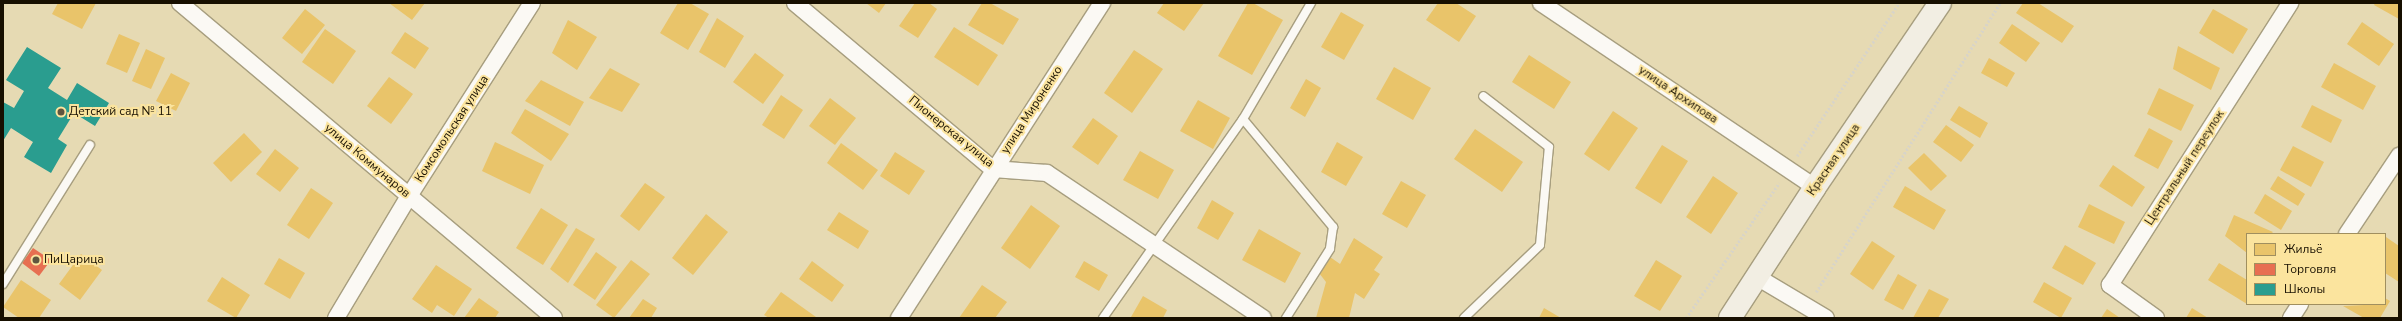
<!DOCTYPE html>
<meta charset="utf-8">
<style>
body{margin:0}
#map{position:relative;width:2402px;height:321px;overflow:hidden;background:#e6dab3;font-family:"Nunito Sans",sans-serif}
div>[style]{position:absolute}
.homes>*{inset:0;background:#e9c46a}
.shops>*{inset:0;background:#e76f51}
.schools>*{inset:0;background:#2a9d8f}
.path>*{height:2.5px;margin-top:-1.25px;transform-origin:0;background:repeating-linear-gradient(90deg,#d8d4c8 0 2px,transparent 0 4px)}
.roads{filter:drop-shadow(1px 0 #a79e7f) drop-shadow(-1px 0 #a79e7f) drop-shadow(0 1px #a79e7f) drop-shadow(0 -1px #a79e7f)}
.lane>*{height:8px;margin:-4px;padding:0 4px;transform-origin:4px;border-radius:4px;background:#fbf9f4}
.street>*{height:16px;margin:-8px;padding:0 8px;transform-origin:8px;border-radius:8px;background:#fbf9f4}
.secondary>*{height:22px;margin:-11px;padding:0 11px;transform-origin:11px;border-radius:11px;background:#f2eee3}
.dots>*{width:11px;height:11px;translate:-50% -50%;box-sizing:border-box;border:2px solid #fbe49e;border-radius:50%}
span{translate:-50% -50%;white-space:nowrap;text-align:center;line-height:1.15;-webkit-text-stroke:4px #fbe49e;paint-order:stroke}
.street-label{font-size:12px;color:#170f00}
.poi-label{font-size:12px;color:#170f00}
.left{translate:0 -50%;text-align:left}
.frame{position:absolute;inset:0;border:4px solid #170f00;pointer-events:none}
.legend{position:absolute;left:2246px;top:233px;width:140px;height:72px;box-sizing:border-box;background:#fbe49e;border:1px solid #a08f5f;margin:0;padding:5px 7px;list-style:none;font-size:12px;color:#170f00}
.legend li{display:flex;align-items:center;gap:8px;height:20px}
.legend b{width:20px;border:1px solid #a08f5f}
</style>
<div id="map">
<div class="homes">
<i style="clip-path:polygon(58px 3px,96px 3px,82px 29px,52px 14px)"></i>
<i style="clip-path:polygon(389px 3px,425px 3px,412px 20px)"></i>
<i style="clip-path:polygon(678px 3px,690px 3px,709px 14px,688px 50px,660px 33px)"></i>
<i style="clip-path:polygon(866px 3px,886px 3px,879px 13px)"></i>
<i style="clip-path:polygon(915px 3px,929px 3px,937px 9px,918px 38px,899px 26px)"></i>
<i style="clip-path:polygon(982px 3px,990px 3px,1019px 19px,1003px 45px,968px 25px)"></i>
<i style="clip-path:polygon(1164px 3px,1204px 3px,1184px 31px,1157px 13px)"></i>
<i style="clip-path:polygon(1248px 3px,1253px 3px,1283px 20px,1252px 75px,1218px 56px)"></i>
<i style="clip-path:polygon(1438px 3px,1456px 3px,1476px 16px,1459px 42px,1426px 20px)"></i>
<i style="clip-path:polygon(2023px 3px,2038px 3px,2074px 26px,2062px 43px,2016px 13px)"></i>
<i style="clip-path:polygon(2375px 3px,2399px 3px,2399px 19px,2374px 5px)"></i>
<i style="clip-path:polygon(305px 9px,325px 25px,302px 54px,282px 38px)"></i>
<i style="clip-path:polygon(2213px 9px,2248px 29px,2233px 54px,2199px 33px)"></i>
<i style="clip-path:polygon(1341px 12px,1364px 25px,1344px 60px,1321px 47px)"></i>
<i style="clip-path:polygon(717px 18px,744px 36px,725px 68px,699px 52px)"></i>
<i style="clip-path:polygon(568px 20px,597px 37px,577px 70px,552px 53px)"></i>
<i style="clip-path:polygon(2362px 22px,2394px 44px,2379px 66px,2347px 44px)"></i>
<i style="clip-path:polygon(2012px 24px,2040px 43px,2026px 62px,1999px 43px)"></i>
<i style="clip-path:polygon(954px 27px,998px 55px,978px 86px,934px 57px)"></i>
<i style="clip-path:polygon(325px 29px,356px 51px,333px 84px,302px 62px)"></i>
<i style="clip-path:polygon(405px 32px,429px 48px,415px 69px,391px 53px)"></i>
<i style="clip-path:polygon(119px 34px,140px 43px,127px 73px,106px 64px)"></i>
<i style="clip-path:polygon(2178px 46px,2220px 68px,2211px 90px,2173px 69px)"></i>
<i style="clip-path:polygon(146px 49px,165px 58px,151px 89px,132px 81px)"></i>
<i style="clip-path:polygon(1134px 50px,1163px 69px,1132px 113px,1104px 93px)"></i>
<i style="clip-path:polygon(755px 53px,784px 75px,763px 104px,733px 82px)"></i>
<i style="clip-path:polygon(1529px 55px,1571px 82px,1554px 109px,1512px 82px)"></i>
<i style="clip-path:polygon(1989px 58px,2015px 73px,2007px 87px,1981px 73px)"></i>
<i style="clip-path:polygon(2334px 63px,2376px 86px,2363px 110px,2321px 87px)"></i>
<i style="clip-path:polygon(1394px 67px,1431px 88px,1413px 120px,1376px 99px)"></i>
<i style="clip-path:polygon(610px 68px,640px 84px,622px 112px,589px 98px)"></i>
<i style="clip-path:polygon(171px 73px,190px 83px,176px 111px,156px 101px)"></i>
<i style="clip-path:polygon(389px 77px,413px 94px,391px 124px,367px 106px)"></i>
<i style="clip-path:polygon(1306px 79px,1321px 88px,1305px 117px,1290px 108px)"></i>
<i style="clip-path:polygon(541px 80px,584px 102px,570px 126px,525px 101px)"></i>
<i style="clip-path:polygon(2159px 88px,2194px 105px,2181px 131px,2147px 114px)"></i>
<i style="clip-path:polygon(781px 95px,803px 110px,784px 139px,762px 125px)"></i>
<i style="clip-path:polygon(830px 98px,856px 118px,835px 145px,809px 126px)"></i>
<i style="clip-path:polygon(1198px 100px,1230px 118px,1213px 149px,1180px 131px)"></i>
<i style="clip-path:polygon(2312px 105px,2342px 120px,2331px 143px,2301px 127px)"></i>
<i style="clip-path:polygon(1959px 106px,1988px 123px,1980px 138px,1950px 120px)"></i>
<i style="clip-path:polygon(525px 109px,569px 134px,551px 161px,511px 133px)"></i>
<i style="clip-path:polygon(1613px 111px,1638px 128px,1609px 171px,1584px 154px)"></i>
<i style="clip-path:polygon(1093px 118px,1118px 136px,1098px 165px,1072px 147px)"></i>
<i style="clip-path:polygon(1946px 125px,1974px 145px,1961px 162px,1933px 142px)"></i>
<i style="clip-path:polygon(2149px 128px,2173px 141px,2158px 169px,2134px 156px)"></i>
<i style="clip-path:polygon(1475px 129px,1523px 162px,1502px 192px,1454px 159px)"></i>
<i style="clip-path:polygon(244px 133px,262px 152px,231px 182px,213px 163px)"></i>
<i style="clip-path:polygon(495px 142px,544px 165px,530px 194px,482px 171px)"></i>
<i style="clip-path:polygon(1337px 142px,1363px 157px,1346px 186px,1321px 172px)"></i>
<i style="clip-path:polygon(841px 143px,878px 170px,863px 190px,827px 163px)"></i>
<i style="clip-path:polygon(1662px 145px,1688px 161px,1661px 204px,1635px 188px)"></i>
<i style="clip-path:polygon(2293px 146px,2324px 162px,2311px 187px,2280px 170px)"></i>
<i style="clip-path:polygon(275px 149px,299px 168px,280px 192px,256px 174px)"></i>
<i style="clip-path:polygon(1140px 151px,1174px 170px,1158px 199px,1123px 180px)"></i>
<i style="clip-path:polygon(895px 152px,925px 171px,909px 195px,880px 176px)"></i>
<i style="clip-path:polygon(1924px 153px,1947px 176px,1931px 191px,1908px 168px)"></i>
<i style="clip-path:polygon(2113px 165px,2145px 187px,2132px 207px,2099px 186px)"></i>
<i style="clip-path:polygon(1713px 176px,1738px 193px,1711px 234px,1686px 217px)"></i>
<i style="clip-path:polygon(2278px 176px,2305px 194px,2298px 206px,2270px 189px)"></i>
<i style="clip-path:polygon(1401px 181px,1426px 195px,1407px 228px,1382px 214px)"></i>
<i style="clip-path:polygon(645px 183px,665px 197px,639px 231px,620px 216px)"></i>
<i style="clip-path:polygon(1905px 186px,1946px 210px,1934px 230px,1893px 207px)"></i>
<i style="clip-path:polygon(311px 188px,333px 203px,309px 239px,287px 225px)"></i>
<i style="clip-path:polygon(2265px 194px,2292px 211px,2281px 230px,2254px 213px)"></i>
<i style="clip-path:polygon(1212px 200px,1234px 213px,1218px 240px,1197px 228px)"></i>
<i style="clip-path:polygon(2089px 204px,2125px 222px,2114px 244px,2078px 227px)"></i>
<i style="clip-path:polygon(1031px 205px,1060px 226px,1030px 269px,1001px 248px)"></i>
<i style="clip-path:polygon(541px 208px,568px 225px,543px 265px,516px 248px)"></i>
<i style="clip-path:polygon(839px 212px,869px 231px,858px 249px,827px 230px)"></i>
<i style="clip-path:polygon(706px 214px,728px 232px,693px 275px,672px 258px)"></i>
<i style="clip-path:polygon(2234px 215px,2273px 232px,2271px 234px,2247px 234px,2247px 253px,2225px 236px)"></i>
<i style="clip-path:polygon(576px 228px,595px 239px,568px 283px,550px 269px)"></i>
<i style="clip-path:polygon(1259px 229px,1301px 253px,1285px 283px,1242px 260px)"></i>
<i style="clip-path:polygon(2386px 237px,2399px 246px,2399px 282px,2385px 273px)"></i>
<i style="clip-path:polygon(1354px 238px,1383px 257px,1374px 270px,1380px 274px,1364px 299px,1355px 293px,1349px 318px,1316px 318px,1326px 282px,1319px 273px,1330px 257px,1340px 264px)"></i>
<i style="clip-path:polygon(1872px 241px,1895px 256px,1873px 290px,1850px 274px)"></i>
<i style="clip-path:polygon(2065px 245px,2096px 263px,2083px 285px,2052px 268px)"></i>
<i style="clip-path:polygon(596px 252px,617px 267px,595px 300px,573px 285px)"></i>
<i style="clip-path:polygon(81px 254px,102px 270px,80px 300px,59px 284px)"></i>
<i style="clip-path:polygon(279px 258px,305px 273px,290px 299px,264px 284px)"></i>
<i style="clip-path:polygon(631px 260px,650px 274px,614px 318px,596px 305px)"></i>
<i style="clip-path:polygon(1656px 260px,1682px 276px,1660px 311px,1634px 296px)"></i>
<i style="clip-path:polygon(812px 261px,844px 285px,832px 302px,799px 279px)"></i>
<i style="clip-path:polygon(1084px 261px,1108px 275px,1099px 291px,1075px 277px)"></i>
<i style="clip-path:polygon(2219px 263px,2247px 280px,2247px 304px,2208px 280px)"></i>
<i style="clip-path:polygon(436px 265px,472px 289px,454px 316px,437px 305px,432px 313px,412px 299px)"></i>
<i style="clip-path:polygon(1898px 274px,1917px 285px,1903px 310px,1884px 300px)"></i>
<i style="clip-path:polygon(222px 277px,250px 295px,236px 318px,207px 301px)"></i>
<i style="clip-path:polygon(21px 280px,51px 300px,39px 318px,19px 318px,3px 307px)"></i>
<i style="clip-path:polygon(2044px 282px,2072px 298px,2061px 318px,2033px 302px)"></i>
<i style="clip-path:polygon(982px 285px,1007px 302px,995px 318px,959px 318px)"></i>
<i style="clip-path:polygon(1929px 289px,1949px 299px,1938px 318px,1913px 318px)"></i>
<i style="clip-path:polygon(781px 292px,816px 317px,815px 318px,769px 318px,764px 315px)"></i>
<i style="clip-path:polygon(1143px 296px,1167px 310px,1163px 318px,1131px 317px)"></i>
<i style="clip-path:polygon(479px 298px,499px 312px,495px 318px,464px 318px)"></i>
<i style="clip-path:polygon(2385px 298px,2390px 301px,2380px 318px,2364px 318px,2343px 306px,2385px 304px)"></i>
<i style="clip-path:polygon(643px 299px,657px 308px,651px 318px,629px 318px)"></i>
<i style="clip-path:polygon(1544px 308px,1561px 318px,1539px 318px)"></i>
<i style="clip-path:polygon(2192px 308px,2208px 318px,2186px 318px)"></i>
<i style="clip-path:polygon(2107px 309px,2120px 318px,2101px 318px)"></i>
</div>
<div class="shops">
<i style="clip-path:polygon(33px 248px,51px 260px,39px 276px,22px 263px)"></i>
</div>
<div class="schools">
<i style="clip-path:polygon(27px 47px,61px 68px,48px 88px,67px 100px,77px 83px,109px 103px,95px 126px,74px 113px,58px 139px,67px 145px,51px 173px,24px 157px,33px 142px,11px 128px,3px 141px,3px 102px,14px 108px,24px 91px,6px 80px)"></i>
</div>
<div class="path">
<i style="left:1797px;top:156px;width:184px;rotate:-56.3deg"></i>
<i style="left:1816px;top:292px;width:343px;rotate:-57.5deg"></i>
<i style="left:1686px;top:318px;width:164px;rotate:-55.4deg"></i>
</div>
<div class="roads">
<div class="lane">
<i style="left:1243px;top:119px;width:141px;rotate:50.2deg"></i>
<i style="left:1333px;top:227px;width:22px;rotate:98deg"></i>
<i style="left:1330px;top:249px;width:82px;rotate:122.5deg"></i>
<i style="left:3px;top:284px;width:164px;rotate:-58deg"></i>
<i style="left:1103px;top:318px;width:243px;rotate:-54.9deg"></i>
<i style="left:1243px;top:119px;width:134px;rotate:-59.6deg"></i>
<i style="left:1464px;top:318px;width:105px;rotate:-43.8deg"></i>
<i style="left:1540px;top:245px;width:98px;rotate:-84.8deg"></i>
<i style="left:1549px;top:147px;width:83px;rotate:-142.3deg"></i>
</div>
<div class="street">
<i style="left:180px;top:3px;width:489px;rotate:40.1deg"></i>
<i style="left:795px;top:3px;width:258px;rotate:40deg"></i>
<i style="left:993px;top:169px;width:54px;rotate:4.2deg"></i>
<i style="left:1047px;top:173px;width:260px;rotate:33.9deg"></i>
<i style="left:1541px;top:3px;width:330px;rotate:33.9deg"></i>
<i style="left:2347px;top:234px;width:94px;rotate:-56.3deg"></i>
<i style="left:1757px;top:277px;width:80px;rotate:30.7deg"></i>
<i style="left:336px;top:318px;width:142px;rotate:-59.1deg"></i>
<i style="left:409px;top:196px;width:229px;rotate:-57.5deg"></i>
<i style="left:899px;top:318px;width:375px;rotate:-57.2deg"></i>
<i style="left:2156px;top:318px;width:57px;rotate:-144.3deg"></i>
<i style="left:2110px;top:285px;width:335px;rotate:-57.4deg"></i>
<i style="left:2291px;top:318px;width:17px;rotate:-57deg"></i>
</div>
<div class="secondary">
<i style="left:1730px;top:318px;width:156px;rotate:-57deg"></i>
<i style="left:1815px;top:187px;width:222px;rotate:-55.8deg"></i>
</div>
</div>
<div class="dots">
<i style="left:61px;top:112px;background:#5f563f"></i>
<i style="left:36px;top:260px;background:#5f563f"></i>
</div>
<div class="street-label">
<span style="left:1678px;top:95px;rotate:34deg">улица Архипова</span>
<span style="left:1032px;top:110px;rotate:-57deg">улица Мироненко</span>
<span style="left:452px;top:129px;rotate:-57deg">Комсомольская улица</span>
<span style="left:951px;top:132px;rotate:39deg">Пионерская улица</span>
<span style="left:1834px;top:160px;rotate:-56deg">Красная улица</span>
<span style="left:367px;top:161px;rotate:40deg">улица Коммунаров</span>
<span style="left:2185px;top:168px;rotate:-57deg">Центральный переулок</span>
</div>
<div class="poi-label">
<span class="left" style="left:69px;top:112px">Детский сад № 11</span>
<span class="left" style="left:44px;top:260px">ПиЦарица</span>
</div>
<div class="frame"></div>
<ul class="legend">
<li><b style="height:11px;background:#e9c46a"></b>Жильё</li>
<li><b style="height:11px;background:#e76f51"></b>Торговля</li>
<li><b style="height:11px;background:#2a9d8f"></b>Школы</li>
</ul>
</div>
